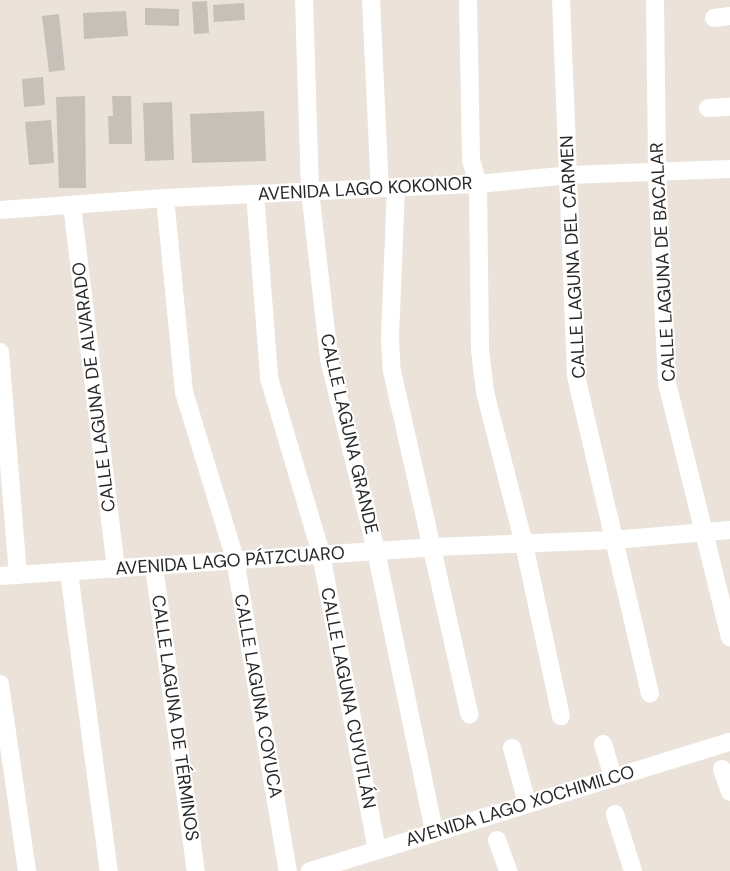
<!DOCTYPE html>
<meta charset="utf-8">
<style>
body{margin:0}
#map{position:relative;width:730px;height:871px;overflow:hidden;background:#ebe3da;font-family:"DM Sans",sans-serif}
div>[style]{position:absolute}
.building>*{inset:0;background:#c6c0b9}
.street>*{height:18px;margin:-9px;padding:0 9px;transform-origin:9px;border-radius:9px;background:#fff}
span{translate:-50% -50%;white-space:nowrap;text-align:center;line-height:1.15;-webkit-text-stroke:4px #fff;paint-order:stroke}
.street-label{font-size:18px;color:#282828}
</style>
<div id="map">
<div class="building">
<i style="clip-path:polygon(207px 1px,209px 33px,194px 34px,192px 2px)"></i>
<i style="clip-path:polygon(244px 3px,245px 20px,214px 22px,213px 5px)"></i>
<i style="clip-path:polygon(145px 8px,179px 9px,179px 26px,145px 25px)"></i>
<i style="clip-path:polygon(126px 11px,128px 36px,84px 39px,83px 13px)"></i>
<i style="clip-path:polygon(59px 14px,65px 70px,49px 72px,42px 16px)"></i>
<i style="clip-path:polygon(43px 77px,45px 105px,24px 107px,22px 79px)"></i>
<i style="clip-path:polygon(85px 96px,86px 188px,59px 188px,56px 97px)"></i>
<i style="clip-path:polygon(112px 96px,131px 96px,132px 144px,109px 144px,108px 116px,113px 116px)"></i>
<i style="clip-path:polygon(172px 102px,174px 160px,145px 161px,143px 103px)"></i>
<i style="clip-path:polygon(264px 111px,266px 161px,192px 163px,190px 114px)"></i>
<i style="clip-path:polygon(51px 120px,54px 163px,29px 165px,25px 122px)"></i>
</div>
<div class="street">
<i style="left:304px;top:0;width:191px;rotate:88.2deg"></i>
<i style="left:310px;top:191px;width:169px;rotate:83.5deg"></i>
<i style="left:329px;top:359px;width:198px;rotate:76.2deg"></i>
<i style="left:376px;top:551px;width:287px;rotate:78.3deg"></i>
<i style="left:371px;top:0;width:188px;rotate:87.3deg"></i>
<i style="left:468px;top:0;width:160px;rotate:88.9deg"></i>
<i style="left:471px;top:160px;width:25px;rotate:74deg"></i>
<i style="left:478px;top:184px;width:166px;rotate:89.3deg"></i>
<i style="left:480px;top:350px;width:42px;rotate:83.2deg"></i>
<i style="left:485px;top:392px;width:157px;rotate:75.6deg"></i>
<i style="left:524px;top:544px;width:176px;rotate:77.9deg"></i>
<i style="left:561px;top:0;width:376px;rotate:87.7deg"></i>
<i style="left:576px;top:376px;width:326px;rotate:76.9deg"></i>
<i style="left:655px;top:0;width:171px;rotate:89.3deg"></i>
<i style="left:657px;top:171px;width:212px;rotate:87.3deg"></i>
<i style="left:667px;top:383px;width:262px;rotate:76.1deg"></i>
<i style="left:714px;top:18px;width:16px;rotate:-7deg"></i>
<i style="left:708px;top:108px;width:22px;rotate:-3deg"></i>
<i style="left:396px;top:188px;width:150px;rotate:92.3deg"></i>
<i style="left:390px;top:338px;width:33px;rotate:87deg"></i>
<i style="left:392px;top:371px;width:352px;rotate:77.3deg"></i>
<i style="left:255px;top:194px;width:185px;rotate:85.6deg"></i>
<i style="left:269px;top:378px;width:184px;rotate:73.5deg"></i>
<i style="left:321px;top:554px;width:301px;rotate:79.3deg"></i>
<i style="left:165px;top:198px;width:195px;rotate:84.4deg"></i>
<i style="left:184px;top:392px;width:175px;rotate:73deg"></i>
<i style="left:235px;top:559px;width:316px;rotate:80.4deg"></i>
<i style="left:72px;top:205px;width:367px;rotate:83.1deg"></i>
<i style="left:0;top:210px;width:165px;rotate:-4.2deg"></i>
<i style="left:165px;top:198px;width:313px;rotate:-2.6deg"></i>
<i style="left:478px;top:184px;width:91px;rotate:-5.6deg"></i>
<i style="left:569px;top:175px;width:161px;rotate:-2.1deg"></i>
<i style="left:0;top:352px;width:224px;rotate:85.4deg"></i>
<i style="left:154px;top:566px;width:308px;rotate:82.2deg"></i>
<i style="left:69px;top:573px;width:301px;rotate:82.4deg"></i>
<i style="left:0;top:576px;width:434px;rotate:-3.8deg"></i>
<i style="left:433px;top:547px;width:180px;rotate:-2.2deg"></i>
<i style="left:613px;top:540px;width:117px;rotate:-4.9deg"></i>
<i style="left:0;top:684px;width:189px;rotate:81.8deg"></i>
<i style="left:603px;top:744px;width:34px;rotate:73deg"></i>
<i style="left:512px;top:748px;width:57px;rotate:74.7deg"></i>
<i style="left:722px;top:769px;width:24px;rotate:71deg"></i>
<i style="left:615px;top:814px;width:60px;rotate:72.5deg"></i>
<i style="left:497px;top:840px;width:33px;rotate:70deg"></i>
<i style="left:310px;top:871px;width:439px;rotate:-17.1deg"></i>
</div>
<div class="street-label">
<span style="left:365px;top:189px;rotate:-3deg">AVENIDA LAGO KOKONOR</span>
<span style="left:573px;top:257px;rotate:-93deg">CALLE LAGUNA DEL CARMEN</span>
<span style="left:663px;top:262px;rotate:-93deg">CALLE LAGUNA DE BACALAR</span>
<span style="left:94px;top:387px;rotate:-97deg">CALLE LAGUNA DE ALVARADO</span>
<span style="left:349px;top:434px;rotate:77deg">CALLE LAGUNA GRANDE</span>
<span style="left:230px;top:561px;rotate:-4deg">AVENIDA LAGO PÁTZCUARO</span>
<span style="left:258px;top:696px;rotate:80deg">CALLE LAGUNA COYUCA</span>
<span style="left:348px;top:698px;rotate:79deg">CALLE LAGUNA CUYUTLÁN</span>
<span style="left:175px;top:718px;rotate:82deg">CALLE LAGUNA DE TÉRMINOS</span>
<span style="left:520px;top:806px;rotate:-17deg">AVENIDA LAGO XOCHIMILCO</span>
</div>
</div>
